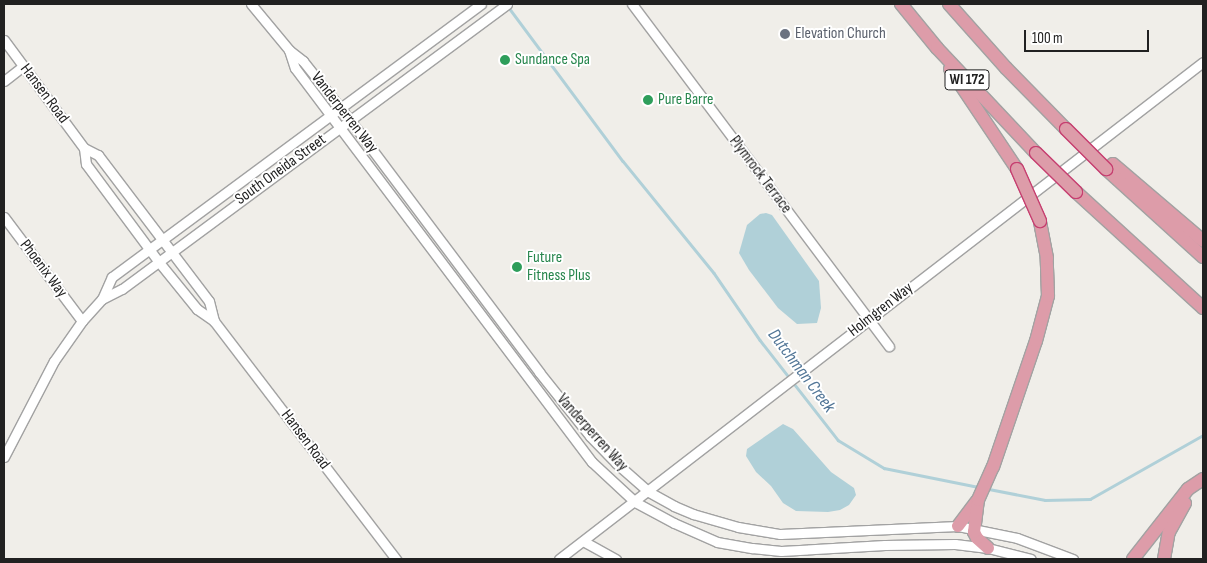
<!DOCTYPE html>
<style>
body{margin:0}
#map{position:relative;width:1207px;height:563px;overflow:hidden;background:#f0eee9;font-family:"Sofia Sans Condensed",sans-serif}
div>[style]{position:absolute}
.water>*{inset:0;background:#b0d0d8}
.stream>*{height:2.5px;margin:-1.25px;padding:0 1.25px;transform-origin:1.25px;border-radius:1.25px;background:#b0d0d8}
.roads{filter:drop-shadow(1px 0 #a2a2a2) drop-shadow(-1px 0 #a2a2a2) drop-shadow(0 1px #a2a2a2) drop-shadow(0 -1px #a2a2a2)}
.minor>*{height:9px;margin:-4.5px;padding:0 4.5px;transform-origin:4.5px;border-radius:4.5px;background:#fff}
.highway>*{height:12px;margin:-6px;padding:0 6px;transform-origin:6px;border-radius:6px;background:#dd9ca9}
.bridges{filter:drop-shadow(1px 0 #c63f70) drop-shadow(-1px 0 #c63f70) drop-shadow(0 1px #c63f70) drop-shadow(0 -1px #c63f70)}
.highway-bridge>*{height:12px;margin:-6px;padding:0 6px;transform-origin:6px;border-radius:6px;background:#dd9ca9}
.dots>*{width:14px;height:14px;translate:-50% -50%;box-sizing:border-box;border:2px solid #fff;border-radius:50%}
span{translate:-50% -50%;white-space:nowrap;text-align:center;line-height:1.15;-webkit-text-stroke:4px #fff;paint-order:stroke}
.shield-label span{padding:1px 4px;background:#fff;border:1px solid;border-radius:4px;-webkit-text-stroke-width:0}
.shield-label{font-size:15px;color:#212121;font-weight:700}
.worship-label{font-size:16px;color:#5b616d}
.left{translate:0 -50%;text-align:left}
.leisure-label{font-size:16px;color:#27864d}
.street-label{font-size:16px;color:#212121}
.water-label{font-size:18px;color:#527697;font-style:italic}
.frame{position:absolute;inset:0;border:5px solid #212121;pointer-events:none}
.scale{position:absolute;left:1024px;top:30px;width:125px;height:22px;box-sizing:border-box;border:2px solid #212121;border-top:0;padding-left:6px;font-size:15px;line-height:18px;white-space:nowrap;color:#212121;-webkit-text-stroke:4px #fff;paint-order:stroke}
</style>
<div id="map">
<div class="water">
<i style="clip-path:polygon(766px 213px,772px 215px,819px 281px,821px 308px,817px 323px,797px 324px,778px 308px,749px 270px,739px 253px,747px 225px,760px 214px)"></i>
<i style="clip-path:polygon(783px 424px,793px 429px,831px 472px,854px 488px,856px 495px,849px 505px,840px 510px,828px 512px,796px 511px,783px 503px,771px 486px,756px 472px,746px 456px,747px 449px)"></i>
</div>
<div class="stream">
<i style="left:507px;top:5px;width:194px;rotate:53.4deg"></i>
<i style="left:623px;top:161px;width:144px;rotate:50.9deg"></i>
<i style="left:714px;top:273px;width:81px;rotate:55.5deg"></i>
<i style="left:760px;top:340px;width:127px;rotate:52deg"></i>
<i style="left:838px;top:440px;width:54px;rotate:31.3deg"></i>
<i style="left:884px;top:468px;width:96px;rotate:11.4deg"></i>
<i style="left:989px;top:489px;width:57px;rotate:11.1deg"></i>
<i style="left:1045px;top:500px;width:45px;rotate:-1.3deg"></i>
<i style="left:1090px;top:499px;width:130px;rotate:-29.5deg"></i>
</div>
<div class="roads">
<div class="minor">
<i style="left:251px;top:4px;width:60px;rotate:50.4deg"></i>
<i style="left:289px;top:50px;width:18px;rotate:38deg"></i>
<i style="left:303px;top:61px;width:75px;rotate:51.5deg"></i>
<i style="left:350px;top:120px;width:315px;rotate:53.1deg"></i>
<i style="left:539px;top:372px;width:82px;rotate:51.4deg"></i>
<i style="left:590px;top:436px;width:37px;rotate:46deg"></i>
<i style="left:616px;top:463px;width:44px;rotate:41.3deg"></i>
<i style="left:649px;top:492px;width:29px;rotate:29deg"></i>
<i style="left:674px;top:506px;width:21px;rotate:23deg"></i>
<i style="left:693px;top:514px;width:47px;rotate:16.1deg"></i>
<i style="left:738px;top:527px;width:43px;rotate:9.5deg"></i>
<i style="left:780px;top:534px;width:178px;rotate:-2.6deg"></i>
<i style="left:958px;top:526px;width:60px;rotate:11.5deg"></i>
<i style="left:1017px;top:538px;width:60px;rotate:20.6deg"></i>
<i style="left:632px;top:4px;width:428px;rotate:53.1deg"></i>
<i style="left:4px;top:40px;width:134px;rotate:53.5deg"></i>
<i style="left:84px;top:148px;width:16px;rotate:27deg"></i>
<i style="left:98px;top:155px;width:183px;rotate:52.8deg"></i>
<i style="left:209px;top:301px;width:21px;rotate:76deg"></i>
<i style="left:289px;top:50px;width:19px;rotate:72deg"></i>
<i style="left:295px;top:68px;width:493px;rotate:53deg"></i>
<i style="left:592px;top:462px;width:59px;rotate:42.9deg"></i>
<i style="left:635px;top:502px;width:44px;rotate:28.3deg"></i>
<i style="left:674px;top:523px;width:47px;rotate:23.8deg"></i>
<i style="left:717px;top:542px;width:36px;rotate:10deg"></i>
<i style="left:752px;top:548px;width:29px;rotate:6deg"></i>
<i style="left:781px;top:551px;width:104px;rotate:-3.3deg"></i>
<i style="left:885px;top:545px;width:70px;rotate:-0.8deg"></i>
<i style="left:955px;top:544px;width:33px;rotate:7deg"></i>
<i style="left:988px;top:548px;width:44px;rotate:14.3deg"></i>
<i style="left:4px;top:81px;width:24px;rotate:-38deg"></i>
<i style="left:84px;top:148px;width:16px;rotate:83deg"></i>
<i style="left:86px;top:164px;width:121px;rotate:53.4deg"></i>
<i style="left:158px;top:261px;width:62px;rotate:50.9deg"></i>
<i style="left:197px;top:309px;width:21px;rotate:35deg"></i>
<i style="left:214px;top:321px;width:300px;rotate:52.6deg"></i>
<i style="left:4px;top:217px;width:130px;rotate:53.1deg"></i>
<i style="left:102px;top:299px;width:22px;rotate:-27deg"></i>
<i style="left:122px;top:289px;width:479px;rotate:-36.5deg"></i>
<i style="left:4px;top:457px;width:108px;rotate:-62.5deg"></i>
<i style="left:54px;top:361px;width:49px;rotate:-55deg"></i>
<i style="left:82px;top:321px;width:30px;rotate:-48deg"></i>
<i style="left:102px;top:299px;width:24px;rotate:-66deg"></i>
<i style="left:112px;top:277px;width:459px;rotate:-36.5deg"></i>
<i style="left:583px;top:541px;width:38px;rotate:29deg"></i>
<i style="left:559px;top:559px;width:813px;rotate:-37.66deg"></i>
</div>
<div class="highway">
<i style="left:901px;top:4px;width:57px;rotate:50.7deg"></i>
<i style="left:937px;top:48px;width:144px;rotate:46.7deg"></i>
<i style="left:949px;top:4px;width:86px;rotate:48.3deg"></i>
<i style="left:1006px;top:68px;width:86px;rotate:45.5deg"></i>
<i style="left:950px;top:69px;width:120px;rotate:56.2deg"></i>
<i style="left:1113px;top:164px;width:118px;rotate:40.5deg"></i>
<i style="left:1106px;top:169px;width:131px;rotate:42.2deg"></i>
<i style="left:1076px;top:192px;width:172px;rotate:42.4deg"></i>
<i style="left:958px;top:526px;width:31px;rotate:-53deg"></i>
<i style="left:988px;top:548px;width:15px;rotate:-138deg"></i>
<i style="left:977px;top:538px;width:7px;rotate:-117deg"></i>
<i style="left:974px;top:532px;width:32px;rotate:-83deg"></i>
<i style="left:978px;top:500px;width:36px;rotate:-66deg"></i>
<i style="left:993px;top:467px;width:133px;rotate:-71.2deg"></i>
<i style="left:1036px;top:341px;width:47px;rotate:-75.1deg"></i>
<i style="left:1048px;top:296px;width:38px;rotate:-92deg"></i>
<i style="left:1047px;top:258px;width:38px;rotate:-101deg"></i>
<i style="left:1133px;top:559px;width:89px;rotate:-51.8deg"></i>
<i style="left:1188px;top:489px;width:18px;rotate:-34deg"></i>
<i style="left:1164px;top:559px;width:27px;rotate:-80deg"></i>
<i style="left:1169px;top:532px;width:33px;rotate:-61deg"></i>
</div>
</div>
<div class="bridges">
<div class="highway-bridge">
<i style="left:1066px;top:129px;width:57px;rotate:45deg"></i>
<i style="left:1036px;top:153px;width:56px;rotate:44.3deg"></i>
<i style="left:1017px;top:169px;width:57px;rotate:66.1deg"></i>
</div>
</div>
<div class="dots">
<i style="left:785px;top:34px;background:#6b7280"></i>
<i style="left:505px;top:60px;background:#2e9e5b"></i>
<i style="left:648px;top:100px;background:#2e9e5b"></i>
<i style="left:517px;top:267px;background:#2e9e5b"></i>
</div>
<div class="shield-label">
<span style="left:967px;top:80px">WI 172</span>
</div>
<div class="worship-label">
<span class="left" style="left:795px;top:34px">Elevation Church</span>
</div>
<div class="leisure-label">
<span class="left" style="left:515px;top:60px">Sundance Spa</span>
<span class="left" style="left:658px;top:100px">Pure Barre</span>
<span class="left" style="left:527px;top:267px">Future<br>Fitness Plus</span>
</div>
<div class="street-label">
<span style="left:44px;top:94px;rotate:53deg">Hansen Road</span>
<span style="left:344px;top:113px;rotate:52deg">Vanderperren Way</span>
<span style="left:281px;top:170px;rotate:-36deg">South Oneida Street</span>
<span style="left:760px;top:175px;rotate:53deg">Plymrock Terrace</span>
<span style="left:43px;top:269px;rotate:53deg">Phoenix Way</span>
<span style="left:881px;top:310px;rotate:-38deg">Holmgren Way</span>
<span style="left:592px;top:433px;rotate:48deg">Vanderperren Way</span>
<span style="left:305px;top:440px;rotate:53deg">Hansen Road</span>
</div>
<div class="water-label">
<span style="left:801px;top:371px;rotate:53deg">Dutchman Creek</span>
</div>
<div class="frame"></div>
<div class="scale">100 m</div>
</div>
